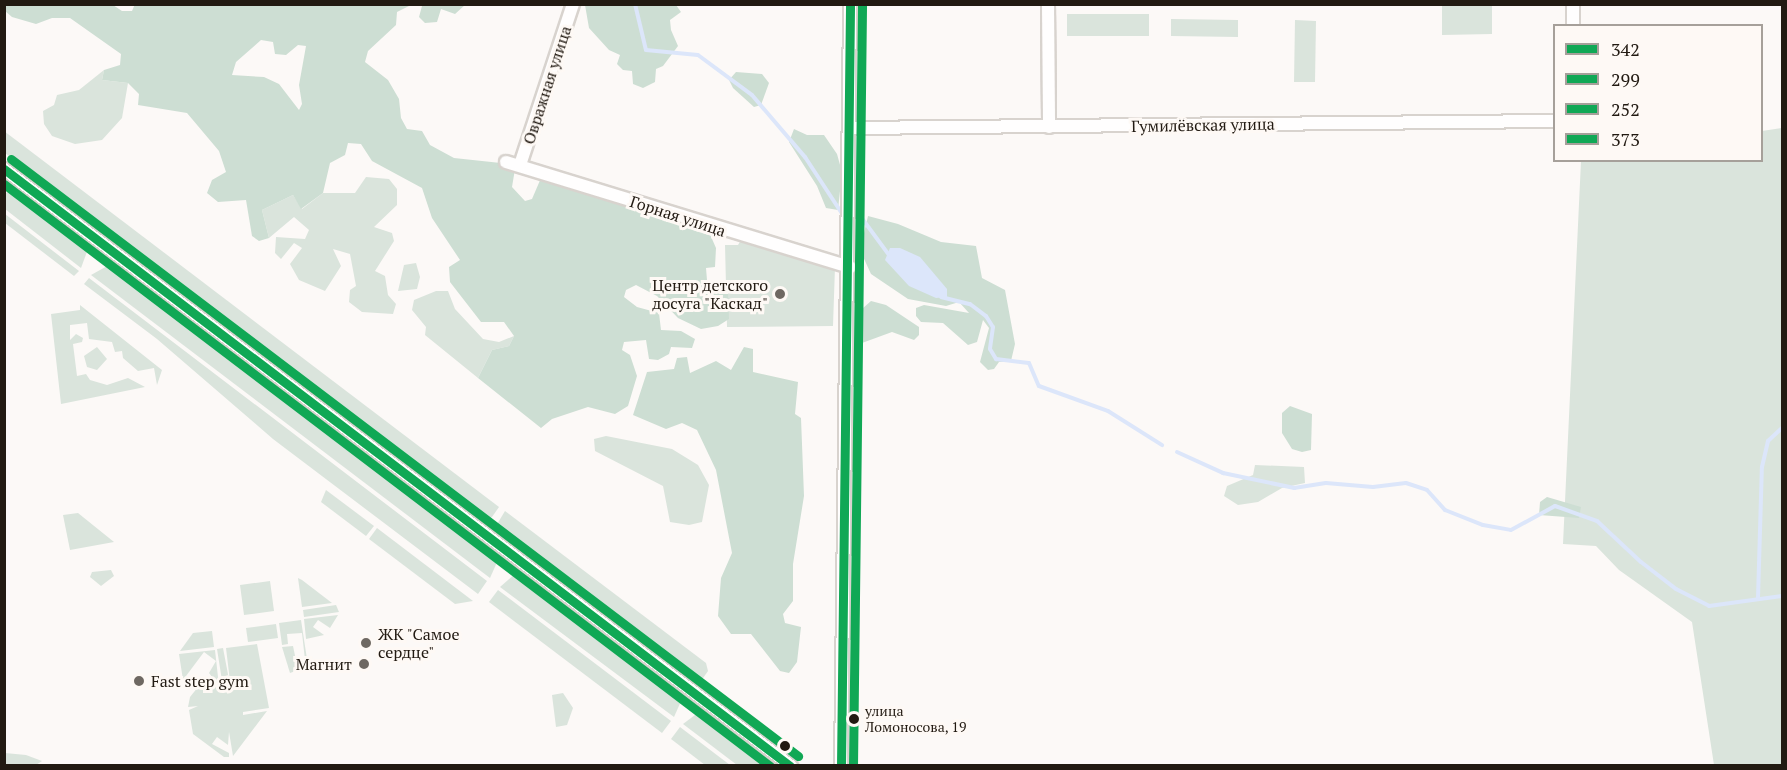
<!DOCTYPE html>
<meta charset="utf-8">
<style>
body{margin:0}
#map{position:relative;width:1787px;height:770px;overflow:hidden;background:#fcf9f7;font-family:"PT Serif",serif}
div>[style]{position:absolute}
.green>*{inset:0;background:#dae4dc}
.forest>*{inset:0;background:#cdded3}
.water>*{inset:0;background:#dce6fa}
.stream>*{height:4px;margin:-2px;padding:0 2px;transform-origin:2px;border-radius:2px;background:#dce6fa}
.roads{filter:drop-shadow(2px 0 #d8d3ce) drop-shadow(-2px 0 #d8d3ce) drop-shadow(0 2px #d8d3ce) drop-shadow(0 -2px #d8d3ce)}
.minor>*{height:12px;margin:-6px;padding:0 6px;transform-origin:6px;border-radius:6px;background:#fffefe}
.bus-1>*{height:9px;margin:-4.5px;padding:0 4.5px;transform-origin:4.5px;border-radius:4.5px;background:#10a855}
.bus-2>*{height:9px;margin:-4.5px;padding:0 4.5px;transform-origin:4.5px;border-radius:4.5px;background:#10a855}
.bus-3>*{height:9px;margin:-4.5px;padding:0 4.5px;transform-origin:4.5px;border-radius:4.5px;background:#10a855}
.bus-4>*{height:9px;margin:-4.5px;padding:0 4.5px;transform-origin:4.5px;border-radius:4.5px;background:#10a855}
.dots>*{width:16px;height:16px;translate:-50% -50%;box-sizing:border-box;border:3px solid #fef9f5;border-radius:50%}
span{translate:-50% -50%;white-space:nowrap;text-align:center;line-height:1.15;-webkit-text-stroke:6px #fef9f5;paint-order:stroke}
.bus-label{font-size:14px;color:#221a12}
.left{translate:0 -50%;text-align:left}
.street-label{font-size:16px;color:#221a12}
.poi-label{font-size:16px;color:#221a12}
.right{translate:-100% -50%;text-align:right}
.frame{position:absolute;inset:0;border:6px solid #221a12;pointer-events:none}
.legend{position:absolute;left:1553px;top:24px;width:210px;height:138px;box-sizing:border-box;background:#fef9f5;border:2px solid #a6a09a;margin:0;padding:8px 10px;list-style:none;font-size:18px;color:#221a12}
.legend li{display:flex;align-items:center;gap:12px;height:30px}
.legend b{width:30px;border:2px solid #a6a09a}
</style>
<div id="map">
<div class="green">
<i style="clip-path:polygon(1442px 5px,1492px 5px,1492px 34px,1442px 35px)"></i>
<i style="clip-path:polygon(1067px 14px,1149px 14px,1149px 36px,1067px 36px)"></i>
<i style="clip-path:polygon(1171px 19px,1238px 20px,1238px 37px,1171px 36px)"></i>
<i style="clip-path:polygon(1295px 20px,1316px 21px,1315px 82px,1294px 82px)"></i>
<i style="clip-path:polygon(104px 70px,102px 80px,128px 83px,122px 118px,102px 140px,75px 144px,52px 136px,44px 124px,43px 111px,54px 105px,57px 95px,79px 90px)"></i>
<i style="clip-path:polygon(1782px 128px,1782px 765px,1714px 765px,1692px 622px,1619px 570px,1596px 546px,1563px 544px,1581px 161px,1762px 160px,1762px 131px)"></i>
<i style="clip-path:polygon(4px 131px,499px 507px,492px 517px,488px 519px,5px 153px)"></i>
<i style="clip-path:polygon(366px 177px,389px 179px,397px 189px,397px 205px,374px 227px,392px 233px,394px 241px,375px 271px,385px 276px,388px 295px,396px 304px,393px 314px,362px 312px,349px 302px,350px 290px,356px 286px,350px 254px,333px 249px,341px 266px,325px 291px,299px 280px,290px 264px,302px 248px,294px 243px,281px 259px,275px 253px,276px 237px,305px 239px,309px 230px,294px 217px,269px 238px,262px 210px,293px 195px,302px 209px,323px 193px,355px 193px)"></i>
<i style="clip-path:polygon(10px 190px,88px 249px,81px 268px,5px 209px,5px 194px)"></i>
<i style="clip-path:polygon(5px 214px,79px 271px,74px 276px,5px 223px)"></i>
<i style="clip-path:polygon(741px 240px,835px 267px,833px 326px,727px 327px,725px 245px,738px 245px)"></i>
<i style="clip-path:polygon(416px 263px,420px 277px,417px 289px,398px 291px,404px 265px)"></i>
<i style="clip-path:polygon(109px 265px,498px 560px,490px 578px,91px 275px)"></i>
<i style="clip-path:polygon(89px 278px,487px 581px,478px 594px,273px 439px,157px 339px,84px 284px)"></i>
<i style="clip-path:polygon(436px 291px,448px 291px,455px 309px,483px 339px,499px 342px,514px 336px,509px 346px,492px 350px,478px 378px,425px 335px,426px 327px,412px 310px,414px 300px)"></i>
<i style="clip-path:polygon(80px 305px,162px 370px,157px 385px,154px 368px,138px 371px,123px 358px,122px 351px,115px 352px,112px 342px,89px 339px,87px 323px,70px 325px,70px 340px,76px 334px,83px 338px,82px 342px,73px 344px,77px 376px,86px 374px,90px 380px,107px 385px,128px 378px,145px 387px,61px 404px,51px 314px,80px 310px)"></i>
<i style="clip-path:polygon(97px 347px,107px 359px,97px 370px,87px 367px,84px 356px)"></i>
<i style="clip-path:polygon(606px 436px,672px 449px,698px 465px,709px 485px,702px 522px,689px 525px,670px 522px,663px 486px,595px 451px,594px 439px)"></i>
<i style="clip-path:polygon(1255px 465px,1304px 467px,1305px 483px,1282px 488px,1258px 502px,1238px 505px,1224px 496px,1227px 486px,1253px 475px)"></i>
<i style="clip-path:polygon(326px 490px,374px 526px,366px 536px,321px 502px)"></i>
<i style="clip-path:polygon(505px 511px,706px 663px,708px 671px,701px 681px,496px 526px)"></i>
<i style="clip-path:polygon(78px 513px,114px 542px,70px 550px,63px 515px)"></i>
<i style="clip-path:polygon(377px 528px,473px 601px,455px 604px,369px 539px)"></i>
<i style="clip-path:polygon(111px 570px,114px 576px,101px 586px,90px 577px,92px 572px)"></i>
<i style="clip-path:polygon(515px 574px,682px 699px,674px 717px,500px 587px)"></i>
<i style="clip-path:polygon(298px 578px,302px 580px,332px 603px,302px 607px)"></i>
<i style="clip-path:polygon(270px 581px,274px 611px,244px 615px,240px 585px)"></i>
<i style="clip-path:polygon(498px 590px,671px 721px,662px 733px,489px 602px)"></i>
<i style="clip-path:polygon(336px 605px,339px 612px,304px 617px,303px 610px)"></i>
<i style="clip-path:polygon(338px 615px,330px 628px,318px 620px,313px 627px,324px 635px,306px 639px,304px 619px)"></i>
<i style="clip-path:polygon(301px 620px,307px 659px,305px 660px,302px 633px,287px 634px,288px 644px,282px 645px,279px 623px)"></i>
<i style="clip-path:polygon(276px 624px,278px 638px,248px 642px,246px 628px)"></i>
<i style="clip-path:polygon(212px 631px,214px 647px,180px 651px,193px 633px)"></i>
<i style="clip-path:polygon(257px 644px,269px 708px,243px 712px,243px 715px,267px 711px,233px 756px,229px 732px,228px 745px,217px 737px,212px 744px,229px 753px,229px 757px,224px 757px,193px 734px,189px 710px,198px 706px,188px 707px,190px 697px,202px 682px,209px 687px,223px 687px,217px 649px,223px 648px,231px 690px,226px 648px)"></i>
<i style="clip-path:polygon(293px 646px,298px 670px,290px 673px,282px 647px)"></i>
<i style="clip-path:polygon(215px 650px,219px 686px,209px 673px,216px 661px,204px 652px,183px 680px,179px 654px)"></i>
<i style="clip-path:polygon(563px 693px,573px 708px,567px 725px,556px 727px,552px 695px)"></i>
<i style="clip-path:polygon(699px 712px,769px 765px,737px 765px,683px 724px)"></i>
<i style="clip-path:polygon(680px 727px,730px 765px,705px 765px,671px 739px)"></i>
<i style="clip-path:polygon(5px 753px,26px 755px,42px 761px,36px 765px,5px 765px)"></i>
</div>
<div class="forest">
<i style="clip-path:polygon(evenodd,135px 4px,411px 5px,397px 12px,396px 25px,368px 51px,365px 62px,388px 80px,399px 99px,401px 118px,407px 129px,422px 131px,430px 145px,454px 158px,510px 164px,515px 169px,512px 187px,525px 201px,532px 199px,541px 178px,709px 232px,716px 248px,715px 267px,706px 268px,707px 280px,728px 293px,729px 319px,718px 326px,701px 329px,678px 318px,657px 296px,636px 285px,626px 290px,624px 297px,637px 307px,659px 313px,661px 330px,681px 331px,695px 339px,692px 348px,671px 347px,669px 354px,658px 360px,649px 359px,646px 340px,624px 342px,622px 350px,630px 355px,637px 376px,628px 406px,615px 414px,588px 407px,552px 419px,541px 428px,478px 378px,492px 350px,509px 346px,514px 336px,504px 322px,481px 322px,450px 282px,449px 267px,460px 260px,432px 218px,422px 188px,372px 161px,361px 144px,348px 143px,345px 155px,330px 163px,323px 193px,301px 209px,293px 195px,262px 210px,269px 238px,259px 241px,252px 236px,246px 200px,218px 202px,207px 193px,212px 180px,226px 172px,219px 151px,187px 113px,138px 105px,139px 94px,128px 83px,102px 80px,104px 70px,120px 65px,121px 54px,70px 18px,52px 18px,36px 24px,12px 17px,5px 11px,4px 5px,113px 5px,122px 11px,132px 11px,135px 4px,261px 40px,273px 42px,275px 54px,286px 55px,298px 45px,306px 46px,299px 85px,302px 104px,299px 110px,279px 84px,264px 77px,232px 75px,236px 62px,261px 40px)"></i>
<i style="clip-path:polygon(414px 5px,465px 5px,455px 14px,441px 9px,437px 22px,425px 23px,419px 17px,422px 6px)"></i>
<i style="clip-path:polygon(585px 5px,676px 5px,681px 12px,670px 20px,671px 30px,678px 46px,663px 66px,656px 69px,655px 82px,643px 88px,633px 84px,632px 71px,623px 70px,617px 64px,620px 55px,609px 50px,589px 28px)"></i>
<i style="clip-path:polygon(736px 72px,762px 74px,769px 83px,761px 105px,754px 107px,733px 88px,729px 80px)"></i>
<i style="clip-path:polygon(794px 129px,807px 135px,824px 135px,837px 154px,842px 172px,838px 210px,826px 208px,817px 186px,789px 142px)"></i>
<i style="clip-path:polygon(868px 216px,898px 224px,941px 242px,976px 246px,982px 278px,1005px 290px,1015px 344px,1011px 361px,999px 362px,994px 369px,988px 370px,980px 362px,989px 328px,983px 320px,977px 342px,968px 345px,943px 323px,921px 322px,916px 316px,916px 308px,924px 305px,969px 313px,959px 302px,946px 306px,908px 299px,871px 274px,860px 250px)"></i>
<i style="clip-path:polygon(871px 301px,886px 305px,919px 327px,919px 335px,914px 340px,892px 332px,862px 343px,856px 338px,862px 309px)"></i>
<i style="clip-path:polygon(744px 347px,753px 349px,753px 372px,798px 382px,795px 414px,801px 418px,804px 496px,793px 564px,793px 601px,783px 614px,785px 623px,801px 627px,797px 662px,789px 673px,780px 671px,751px 634px,731px 634px,718px 616px,721px 578px,732px 553px,716px 470px,697px 430px,682px 423px,666px 429px,633px 415px,647px 372px,674px 369px,677px 358px,687px 357px,690px 373px,716px 361px,731px 370px)"></i>
<i style="clip-path:polygon(1290px 406px,1312px 414px,1311px 450px,1302px 452px,1292px 449px,1282px 433px,1282px 413px)"></i>
<i style="clip-path:polygon(1547px 497px,1581px 507px,1579px 518px,1539px 515px,1540px 502px)"></i>
</div>
<div class="water">
<i style="clip-path:polygon(890px 248px,900px 248px,920px 257px,947px 289px,947px 297px,936px 298px,909px 286px,885px 260px)"></i>
</div>
<div class="stream">
<i style="left:635px;top:4px;width:47px;rotate:76.6deg"></i>
<i style="left:646px;top:50px;width:52px;rotate:5.5deg"></i>
<i style="left:698px;top:55px;width:67px;rotate:36.5deg"></i>
<i style="left:752px;top:95px;width:82px;rotate:49.5deg"></i>
<i style="left:805px;top:157px;width:69px;rotate:56.8deg"></i>
<i style="left:861px;top:217px;width:47px;rotate:53.6deg"></i>
<i style="left:941px;top:297px;width:30px;rotate:14deg"></i>
<i style="left:970px;top:304px;width:20px;rotate:37deg"></i>
<i style="left:986px;top:316px;width:13px;rotate:58deg"></i>
<i style="left:993px;top:327px;width:22px;rotate:98deg"></i>
<i style="left:990px;top:349px;width:12px;rotate:59deg"></i>
<i style="left:996px;top:359px;width:33px;rotate:7deg"></i>
<i style="left:1029px;top:363px;width:25px;rotate:67deg"></i>
<i style="left:1039px;top:386px;width:73px;rotate:19.9deg"></i>
<i style="left:1108px;top:411px;width:64px;rotate:32.2deg"></i>
<i style="left:1177px;top:452px;width:51px;rotate:24.5deg"></i>
<i style="left:1223px;top:473px;width:73px;rotate:11.9deg"></i>
<i style="left:1294px;top:488px;width:32px;rotate:-9deg"></i>
<i style="left:1326px;top:483px;width:47px;rotate:4.9deg"></i>
<i style="left:1373px;top:487px;width:33px;rotate:-7deg"></i>
<i style="left:1406px;top:483px;width:22px;rotate:18deg"></i>
<i style="left:1427px;top:490px;width:27px;rotate:48deg"></i>
<i style="left:1445px;top:510px;width:41px;rotate:21.5deg"></i>
<i style="left:1483px;top:525px;width:28px;rotate:10deg"></i>
<i style="left:1511px;top:530px;width:50px;rotate:-28.6deg"></i>
<i style="left:1555px;top:506px;width:45px;rotate:19.7deg"></i>
<i style="left:1597px;top:521px;width:60px;rotate:43deg"></i>
<i style="left:1641px;top:562px;width:44px;rotate:37.6deg"></i>
<i style="left:1676px;top:589px;width:37px;rotate:27deg"></i>
<i style="left:1709px;top:606px;width:74px;rotate:-7.8deg"></i>
<i style="left:1758px;top:598px;width:131px;rotate:-88.3deg"></i>
<i style="left:1762px;top:467px;width:27px;rotate:-77deg"></i>
<i style="left:1768px;top:441px;width:19px;rotate:-43deg"></i>
</div>
<div class="roads">
<div class="minor">
<i style="left:1048px;top:4px;width:123px;rotate:89.5deg"></i>
<i style="left:1573px;top:26px;width:22px;rotate:-90deg"></i>
<i style="left:851px;top:128px;width:703px;rotate:-0.57deg"></i>
<i style="left:506px;top:162px;width:360px;rotate:17deg"></i>
<i style="left:520px;top:165px;width:169px;rotate:-71.8deg"></i>
<i style="left:4px;top:169px;width:988px;rotate:37.18deg"></i>
<i style="left:841px;top:766px;width:762px;rotate:-89.32deg"></i>
</div>
</div>
<div class="bus-1">
<i style="left:4px;top:169px;width:987px;rotate:37.22deg"></i>
<i style="left:841px;top:766px;width:762px;rotate:-89.32deg"></i>
</div>
<div class="bus-2">
<i style="left:4px;top:184px;width:962px;rotate:37.23deg"></i>
</div>
<div class="bus-3">
<i style="left:11px;top:159px;width:988px;rotate:37.18deg"></i>
</div>
<div class="bus-4">
<i style="left:853px;top:766px;width:762px;rotate:-89.32deg"></i>
</div>
<div class="dots">
<i style="left:780px;top:294px;background:#6e6862"></i>
<i style="left:366px;top:643px;background:#6e6862"></i>
<i style="left:364px;top:664px;background:#6e6862"></i>
<i style="left:139px;top:681px;background:#6e6862"></i>
<i style="left:854px;top:719px;background:#221a12"></i>
<i style="left:785px;top:746px;background:#221a12"></i>
</div>
<div class="bus-label">
<span class="left" style="left:865px;top:719px">улица<br>Ломоносова, 19</span>
</div>
<div class="street-label">
<span style="left:547px;top:85px;rotate:-72deg">Овражная улица</span>
<span style="left:1203px;top:125px;rotate:-1deg">Гумилёвская улица</span>
<span style="left:678px;top:216px;rotate:18deg">Горная улица</span>
</div>
<div class="poi-label">
<span class="right" style="left:768px;top:294px">Центр детского<br>досуга "Каскад"</span>
<span class="left" style="left:378px;top:643px">ЖК "Самое<br>сердце"</span>
<span class="right" style="left:352px;top:664px">Магнит</span>
<span class="left" style="left:151px;top:681px">Fast step gym</span>
</div>
<div class="frame"></div>
<ul class="legend">
<li><b style="height:8px;background:#10a855"></b>342</li>
<li><b style="height:8px;background:#10a855"></b>299</li>
<li><b style="height:8px;background:#10a855"></b>252</li>
<li><b style="height:8px;background:#10a855"></b>373</li>
</ul>
</div>
